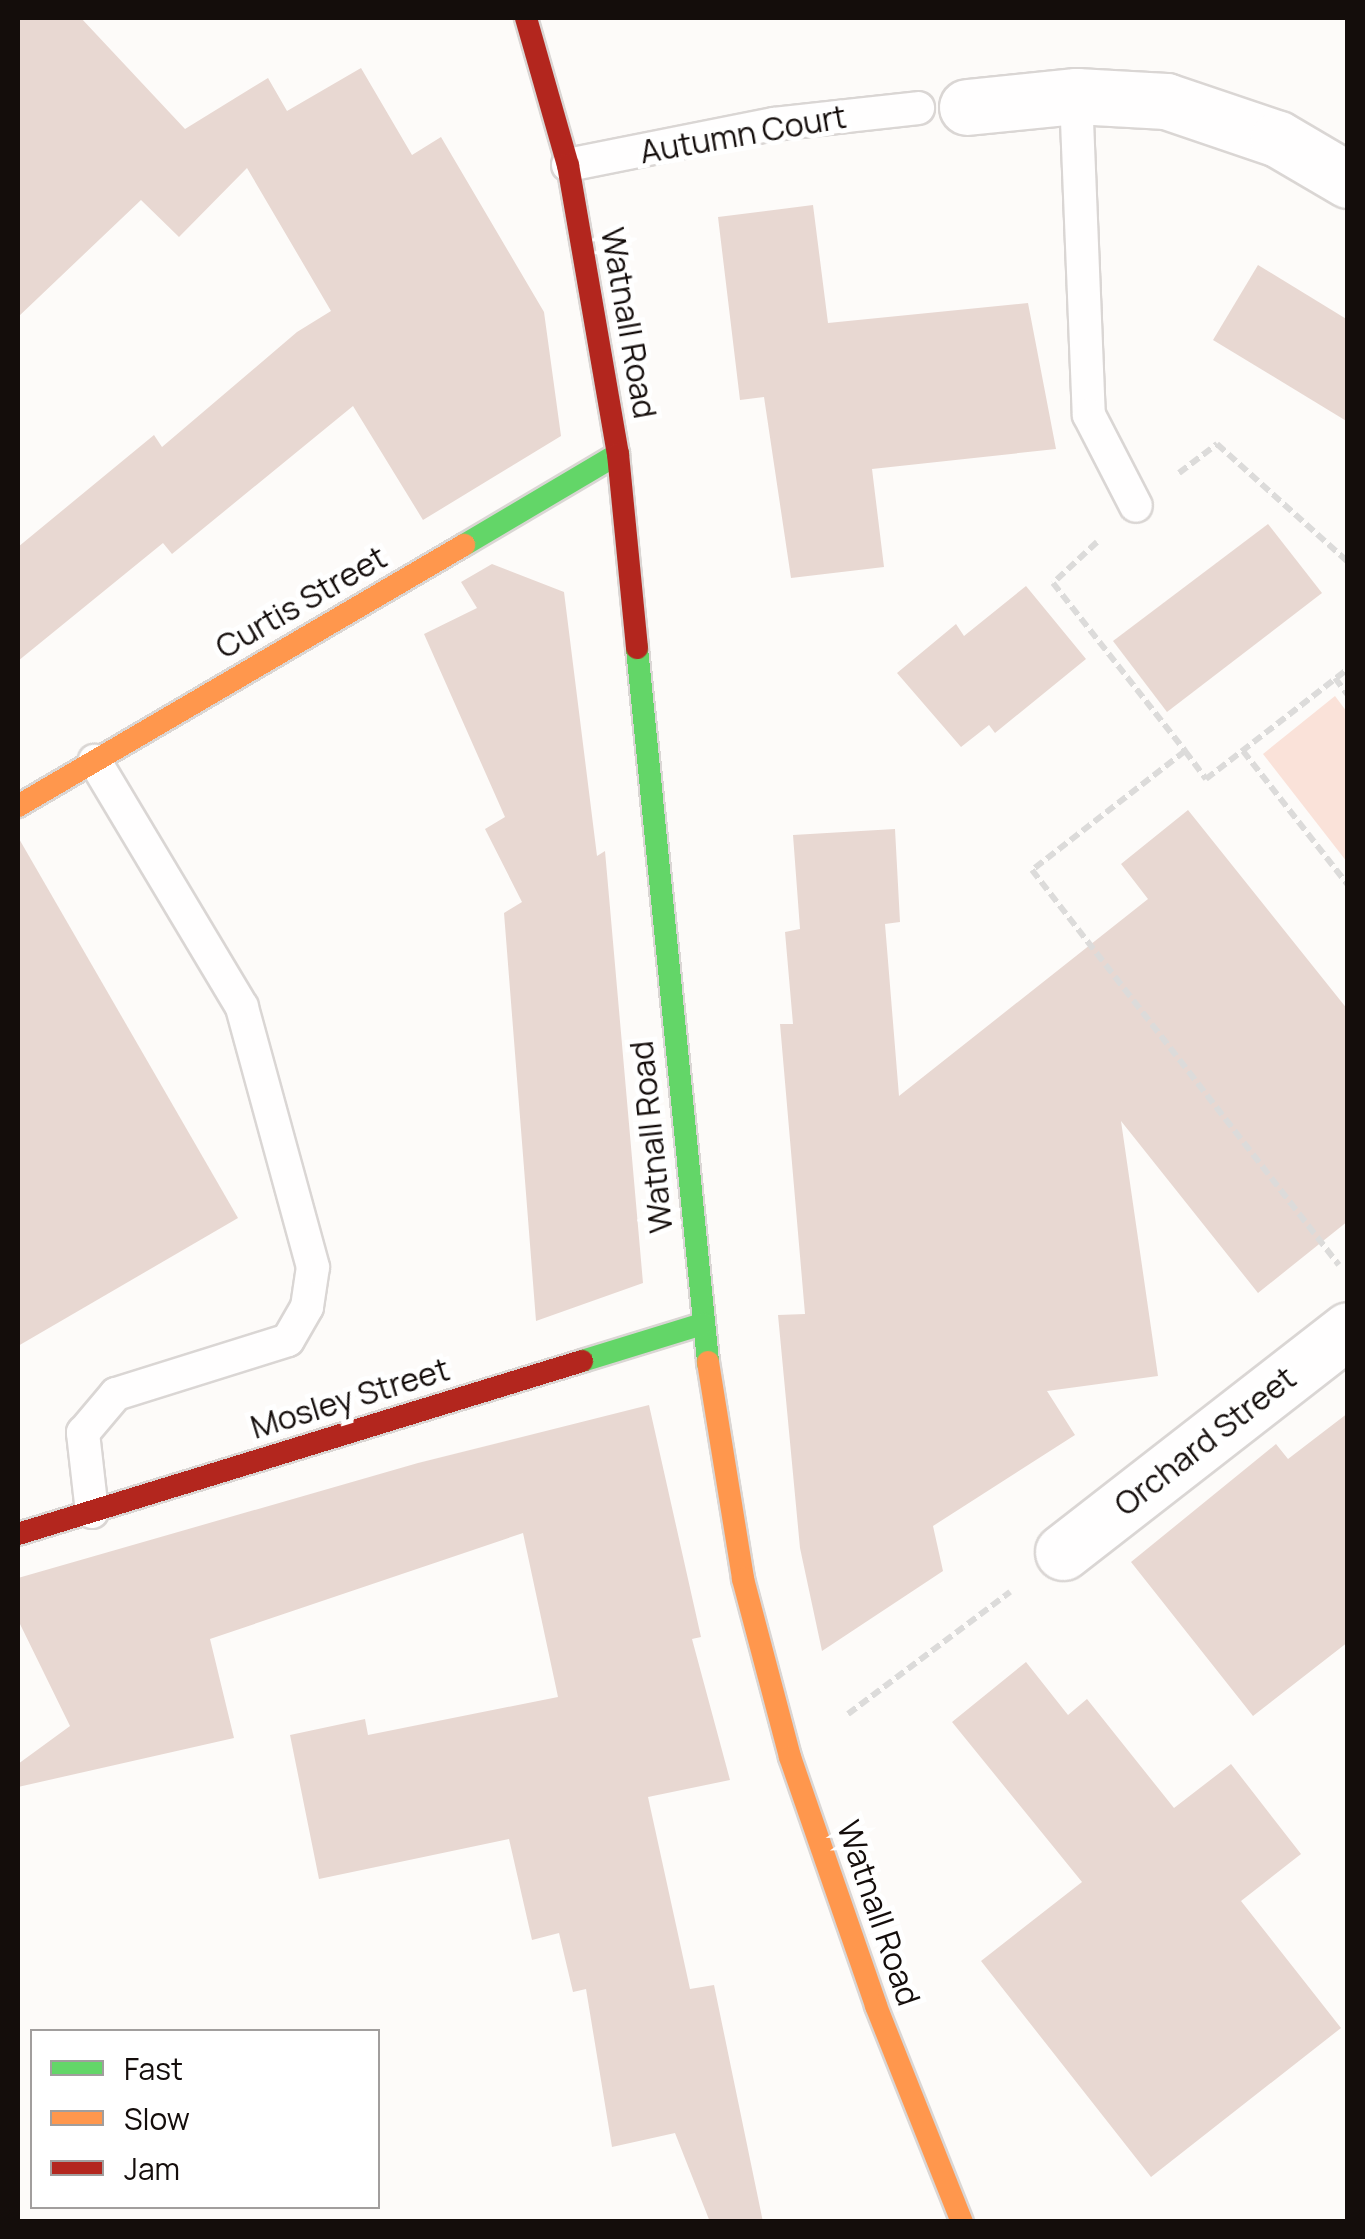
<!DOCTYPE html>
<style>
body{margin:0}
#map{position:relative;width:1365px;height:2239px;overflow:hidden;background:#fdfbf9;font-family:Manrope,sans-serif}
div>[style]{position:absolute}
.green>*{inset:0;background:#fae2d9}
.building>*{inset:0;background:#e8d8d2}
.path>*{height:6px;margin-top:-3px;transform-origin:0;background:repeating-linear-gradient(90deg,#dcdbda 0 10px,transparent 0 15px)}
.roads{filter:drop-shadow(2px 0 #dad6d4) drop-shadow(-2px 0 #dad6d4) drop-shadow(0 2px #dad6d4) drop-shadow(0 -2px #dad6d4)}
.lane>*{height:32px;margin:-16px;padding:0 16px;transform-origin:16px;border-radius:16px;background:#fffefe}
.street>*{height:55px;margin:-27.5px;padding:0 27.5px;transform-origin:27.5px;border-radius:27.5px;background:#fffefe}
.fast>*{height:22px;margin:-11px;padding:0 11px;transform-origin:11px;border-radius:11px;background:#63d668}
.slow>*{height:22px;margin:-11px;padding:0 11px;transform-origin:11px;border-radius:11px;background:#ff974d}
.jam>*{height:22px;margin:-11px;padding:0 11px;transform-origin:11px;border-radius:11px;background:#b3261e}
span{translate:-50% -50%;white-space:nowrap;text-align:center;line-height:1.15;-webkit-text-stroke:10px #fff;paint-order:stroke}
.street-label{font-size:32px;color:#140d0b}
.frame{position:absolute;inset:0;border:20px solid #140d0b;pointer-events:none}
.legend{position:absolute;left:30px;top:2029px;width:350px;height:180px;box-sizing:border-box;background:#fff;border:2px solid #a19e9d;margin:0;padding:12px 18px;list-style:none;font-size:30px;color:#140d0b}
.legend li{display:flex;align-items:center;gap:20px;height:50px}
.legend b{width:50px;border:2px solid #a19e9d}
</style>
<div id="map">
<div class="green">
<i style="clip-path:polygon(1335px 696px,1347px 712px,1347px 862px,1263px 754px)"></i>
</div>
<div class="building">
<i style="clip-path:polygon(18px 18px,81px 18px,185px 129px,268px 78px,287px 111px,361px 68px,412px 155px,441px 137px,544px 312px,561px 436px,423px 520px,353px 406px,172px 554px,163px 543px,18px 661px,18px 547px,154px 435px,162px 447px,297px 332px,331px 311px,247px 168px,179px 237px,141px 200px,18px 317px)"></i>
<i style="clip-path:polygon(813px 205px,828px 323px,1028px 303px,1056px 449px,872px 469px,884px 567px,791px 578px,764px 397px,740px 400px,718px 217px)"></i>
<i style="clip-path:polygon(1258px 265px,1348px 320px,1348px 422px,1213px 340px)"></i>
<i style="clip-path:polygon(1268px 524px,1322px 593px,1167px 712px,1113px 641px)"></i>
<i style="clip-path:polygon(492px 564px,564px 592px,597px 856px,605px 851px,643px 1283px,536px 1321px,504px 913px,522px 902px,485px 829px,505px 817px,424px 634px,477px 608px,461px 582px)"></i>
<i style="clip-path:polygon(1026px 586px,1086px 659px,995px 733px,989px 725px,961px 747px,897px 673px,956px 624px,964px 636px)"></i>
<i style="clip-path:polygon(1188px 810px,1348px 1010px,1348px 1221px,1258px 1293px,1121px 1121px,1158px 1376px,1047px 1391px,1075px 1435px,933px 1526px,943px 1571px,822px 1651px,800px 1548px,778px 1315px,805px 1314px,780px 1024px,793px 1024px,785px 932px,800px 929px,793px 835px,895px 829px,900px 922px,885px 924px,899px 1096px,1148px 899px,1121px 864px)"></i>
<i style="clip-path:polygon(18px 837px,238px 1218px,18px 1346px)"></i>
<i style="clip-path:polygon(649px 1405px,701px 1637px,692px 1639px,730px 1780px,648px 1797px,690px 1989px,714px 1985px,763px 2222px,710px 2222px,675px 2133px,612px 2147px,586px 1989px,573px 1992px,559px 1933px,532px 1940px,509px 1839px,319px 1879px,290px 1735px,365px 1719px,368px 1735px,558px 1697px,523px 1533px,210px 1639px,234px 1738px,18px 1787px,18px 1764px,70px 1726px,18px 1620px,18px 1578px,418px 1463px)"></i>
<i style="clip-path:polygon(1348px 1413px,1348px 1642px,1253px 1716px,1131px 1562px,1276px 1444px,1288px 1459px)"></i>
<i style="clip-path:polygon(1026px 1662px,1068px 1715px,1087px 1699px,1174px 1808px,1231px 1764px,1301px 1854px,1241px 1901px,1341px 2028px,1151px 2177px,981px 1961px,1082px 1882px,952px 1722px)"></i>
</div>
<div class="path">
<i style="left:1179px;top:473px;width:48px;rotate:-37.3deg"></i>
<i style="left:1217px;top:444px;width:176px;rotate:42deg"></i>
<i style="left:1097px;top:542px;width:60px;rotate:137deg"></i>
<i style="left:1053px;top:583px;width:214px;rotate:51.8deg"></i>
<i style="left:1185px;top:751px;width:194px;rotate:142.1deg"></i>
<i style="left:1032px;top:870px;width:500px;rotate:52.15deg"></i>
<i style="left:1335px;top:678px;width:21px;rotate:53deg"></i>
<i style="left:1185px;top:751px;width:35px;rotate:53deg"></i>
<i style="left:1206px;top:779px;width:180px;rotate:-37.8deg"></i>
<i style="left:1243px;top:751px;width:170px;rotate:51.9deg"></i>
<i style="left:848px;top:1714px;width:203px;rotate:-37deg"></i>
</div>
<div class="roads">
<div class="lane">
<i style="left:1076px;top:96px;width:319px;rotate:87.7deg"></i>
<i style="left:1089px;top:415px;width:102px;rotate:62.7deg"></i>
<i style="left:568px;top:165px;width:210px;rotate:-11.3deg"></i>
<i style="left:774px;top:124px;width:145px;rotate:-6.3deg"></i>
<i style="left:92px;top:1512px;width:80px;rotate:-96.5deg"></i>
<i style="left:83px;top:1433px;width:51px;rotate:-49.8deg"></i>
<i style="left:116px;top:1394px;width:180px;rotate:-17.4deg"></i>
<i style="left:288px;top:1340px;width:38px;rotate:-60deg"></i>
<i style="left:307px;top:1307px;width:40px;rotate:-81.5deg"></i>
<i style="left:313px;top:1267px;width:270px;rotate:-105.3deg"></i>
<i style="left:242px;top:1007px;width:287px;rotate:-120.9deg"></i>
</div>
<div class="street">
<i style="left:967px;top:107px;width:110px;rotate:-5.8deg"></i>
<i style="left:1076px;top:96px;width:90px;rotate:3.2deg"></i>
<i style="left:1166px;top:101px;width:118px;rotate:18.7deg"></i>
<i style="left:1278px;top:139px;width:81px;rotate:30.4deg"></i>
<i style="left:1063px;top:1552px;width:361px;rotate:-37.9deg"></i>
</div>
<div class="fast">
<i style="left:464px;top:545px;width:179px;rotate:-30.6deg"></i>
<i style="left:637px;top:648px;width:718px;rotate:84.32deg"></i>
<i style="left:582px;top:1361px;width:126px;rotate:-17.1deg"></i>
</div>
<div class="slow">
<i style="left:18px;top:806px;width:517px;rotate:-30.34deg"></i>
<i style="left:708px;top:1362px;width:220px;rotate:80.8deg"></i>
<i style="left:743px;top:1579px;width:184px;rotate:75.2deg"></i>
<i style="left:790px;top:1757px;width:263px;rotate:70.9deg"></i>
<i style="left:876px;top:2006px;width:232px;rotate:68.3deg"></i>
</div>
<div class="jam">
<i style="left:526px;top:18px;width:153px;rotate:74.1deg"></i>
<i style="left:568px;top:165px;width:293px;rotate:80.2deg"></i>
<i style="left:618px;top:454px;width:195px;rotate:84.4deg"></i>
<i style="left:18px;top:1534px;width:590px;rotate:-17.05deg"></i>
</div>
</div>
<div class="street-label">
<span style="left:743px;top:134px;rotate:-10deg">Autumn Court</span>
<span style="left:629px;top:323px;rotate:80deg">Watnall Road</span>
<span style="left:301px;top:602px;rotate:-30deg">Curtis Street</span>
<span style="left:651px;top:1137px;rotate:-96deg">Watnall Road</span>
<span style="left:350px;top:1398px;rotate:-17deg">Mosley Street</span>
<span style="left:1205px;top:1441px;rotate:-38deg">Orchard Street</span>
<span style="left:879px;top:1913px;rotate:71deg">Watnall Road</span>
</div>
<div class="frame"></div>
<ul class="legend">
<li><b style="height:12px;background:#63d668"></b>Fast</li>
<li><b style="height:12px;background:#ff974d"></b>Slow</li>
<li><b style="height:12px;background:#b3261e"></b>Jam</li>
</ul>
</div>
